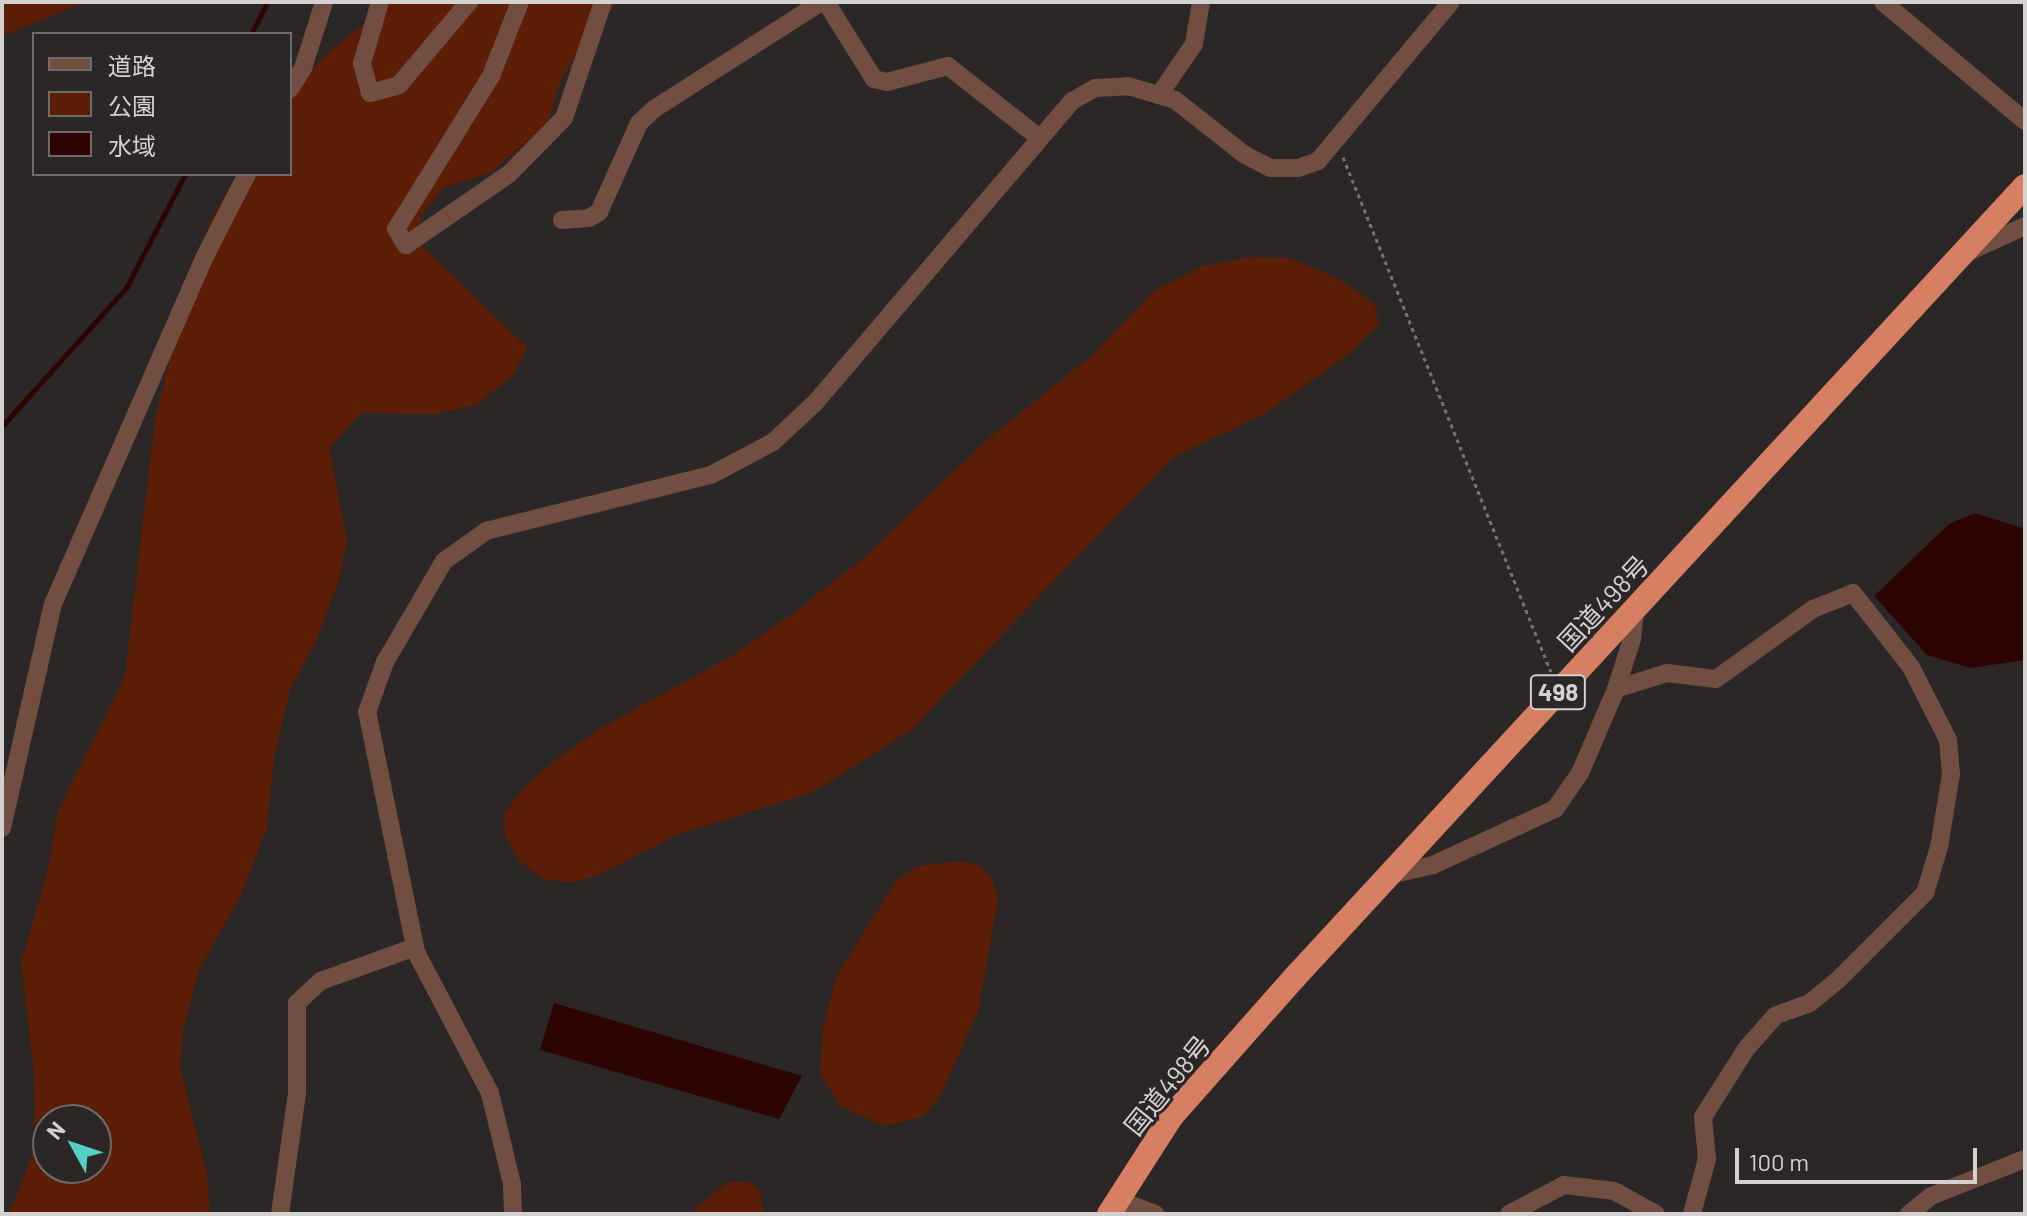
<!DOCTYPE html>
<meta charset="utf-8">
<style>
body{margin:0}
#map{position:relative;width:2027px;height:1216px;overflow:hidden;background:#2b2726;font-family:Barlow,"Noto Sans JP",sans-serif}
div>[style]{position:absolute}
.green>*{inset:0;background:#5c1e06}
.water>*{inset:0;background:#2c0400}
.stream>*{height:5px;margin:-2.5px;padding:0 2.5px;transform-origin:2.5px;border-radius:2.5px;background:#2c0400}
.path>*{height:3px;margin-top:-1.5px;transform-origin:0;background:repeating-linear-gradient(90deg,#767271 0 4px,transparent 0 8px)}
.minor>*{height:18px;margin:-9px;padding:0 9px;transform-origin:9px;border-radius:9px;background:#724e42}
.highway>*{height:24px;margin:-12px;padding:0 12px;transform-origin:12px;border-radius:12px;background:#d77f62}
span{translate:-50% -50%;white-space:nowrap;text-align:center;line-height:1.15;-webkit-text-stroke:6px #2b2726;paint-order:stroke}
.shield-label span{padding:2px 6px;background:#2b2726;border:2px solid;border-radius:6px;-webkit-text-stroke-width:0}
.shield-label{font-size:24px;color:#d4d1d1;font-weight:700}
.street-label{font-size:26px;color:#d4d1d1}
.frame{position:absolute;inset:0;border:4px solid #d4d1d1;pointer-events:none}
.legend{position:absolute;left:32px;top:32px;width:260px;height:144px;box-sizing:border-box;background:#2b2726;border:2px solid #6f6b6a;margin:0;padding:10px 14px;list-style:none;font-size:24px;color:#d4d1d1}
.legend li{display:flex;align-items:center;gap:16px;height:40px}
.legend b{width:40px;border:2px solid #6f6b6a}
.north{position:absolute;left:32px;top:1104px;width:80px;height:80px;box-sizing:border-box;background:#2b2726;border:2px solid #6f6b6a;border-radius:50%;rotate:310deg;font-size:22px;font-weight:700;line-height:32px;text-align:center;color:#d4d1d1}
.north::after{content:'';display:block;margin:auto;width:28px;height:36px;background:#55cec5;clip-path:polygon(50% 0,100% 100%,50% 72%,0 100%)}
.scale{position:absolute;left:1735px;top:1148px;width:242px;height:36px;box-sizing:border-box;border:4px solid #d4d1d1;border-top:0;padding-left:10px;font-size:24px;line-height:28px;white-space:nowrap;color:#d4d1d1;-webkit-text-stroke:6px #2b2726;paint-order:stroke}
</style>
<div id="map">
<div class="green">
<i style="clip-path:polygon(2px 2px,86px 2px,2px 36px)"></i>
<i style="clip-path:polygon(evenodd,392px 2px,620px 2px,595px 24px,562px 77px,548px 123px,490px 173px,443px 188px,420px 218px,421px 245px,527px 347px,515px 373px,478px 404px,435px 414px,361px 413px,329px 448px,347px 541px,339px 579px,318px 637px,290px 689px,274px 759px,267px 828px,241px 895px,200px 968px,183px 1029px,180px 1066px,207px 1175px,210px 1214px,9px 1214px,35px 1148px,34px 1072px,21px 962px,49px 866px,58px 811px,125px 676px,155px 419px,183px 306px,210px 222px,237px 174px,290px 174px,290px 92px,328px 53px,392px 2px,48px 1120px,96px 1120px,96px 1168px,48px 1168px,48px 1120px)"></i>
<i style="clip-path:polygon(1249px 257px,1289px 258px,1341px 280px,1374px 304px,1379px 323px,1355px 349px,1268px 412px,1172px 458px,911px 730px,812px 793px,678px 834px,599px 875px,570px 883px,541px 878px,519px 861px,505px 836px,503px 815px,524px 788px,559px 757px,601px 728px,730px 657px,795px 612px,866px 556px,988px 439px,1094px 354px,1155px 290px,1203px 266px)"></i>
<i style="clip-path:polygon(958px 861px,979px 865px,992px 878px,998px 901px,978px 1012px,939px 1098px,922px 1117px,884px 1126px,841px 1107px,820px 1074px,823px 1027px,836px 977px,896px 881px,916px 867px)"></i>
<i style="clip-path:polygon(747px 1181px,759px 1189px,764px 1214px,690px 1214px,727px 1182px)"></i>
</div>
<div class="water">
<i style="clip-path:polygon(1975px 513px,2025px 529px,2025px 660px,1970px 668px,1927px 655px,1874px 596px,1949px 524px)"></i>
<i style="clip-path:polygon(554px 1003px,802px 1076px,779px 1119px,540px 1050px)"></i>
</div>
<div class="stream">
<i style="left:251px;top:34px;width:36px;rotate:-63deg"></i>
<i style="left:2px;top:426px;width:186px;rotate:-48.1deg"></i>
<i style="left:126px;top:288px;width:128px;rotate:-62.6deg"></i>
</div>
<div class="path">
<i style="left:1343px;top:157px;width:555px;rotate:68.01deg"></i>
</div>
<div class="minor">
<i style="left:380px;top:2px;width:64px;rotate:106.4deg"></i>
<i style="left:362px;top:63px;width:31px;rotate:75deg"></i>
<i style="left:370px;top:93px;width:30px;rotate:-15deg"></i>
<i style="left:399px;top:85px;width:109px;rotate:-49.9deg"></i>
<i style="left:520px;top:2px;width:79px;rotate:111.4deg"></i>
<i style="left:491px;top:76px;width:180px;rotate:121.8deg"></i>
<i style="left:396px;top:229px;width:19px;rotate:58deg"></i>
<i style="left:406px;top:245px;width:125px;rotate:-34.6deg"></i>
<i style="left:509px;top:174px;width:78px;rotate:-45.5deg"></i>
<i style="left:564px;top:118px;width:122px;rotate:-71.4deg"></i>
<i style="left:826px;top:2px;width:91px;rotate:58.1deg"></i>
<i style="left:874px;top:79px;width:13px;rotate:13deg"></i>
<i style="left:887px;top:82px;width:63px;rotate:-14.7deg"></i>
<i style="left:948px;top:66px;width:113px;rotate:38.2deg"></i>
<i style="left:1883px;top:2px;width:185px;rotate:40deg"></i>
<i style="left:290px;top:89px;width:25px;rotate:-58deg"></i>
<i style="left:303px;top:68px;width:69px;rotate:-72.3deg"></i>
<i style="left:1159px;top:95px;width:62px;rotate:-55.5deg"></i>
<i style="left:1194px;top:44px;width:43px;rotate:-80.5deg"></i>
<i style="left:562px;top:220px;width:27px;rotate:-4deg"></i>
<i style="left:589px;top:218px;width:12px;rotate:-31deg"></i>
<i style="left:599px;top:212px;width:98px;rotate:-65.8deg"></i>
<i style="left:639px;top:123px;width:21px;rotate:-43deg"></i>
<i style="left:654px;top:109px;width:198px;rotate:-32.6deg"></i>
<i style="left:1968px;top:252px;width:63px;rotate:-24.5deg"></i>
<i style="left:1616px;top:689px;width:53px;rotate:-17.4deg"></i>
<i style="left:1667px;top:673px;width:49px;rotate:7deg"></i>
<i style="left:1716px;top:679px;width:120px;rotate:-35.8deg"></i>
<i style="left:1813px;top:609px;width:43px;rotate:-21.8deg"></i>
<i style="left:1853px;top:593px;width:94px;rotate:51.9deg"></i>
<i style="left:1911px;top:667px;width:82px;rotate:63.1deg"></i>
<i style="left:1948px;top:740px;width:34px;rotate:85deg"></i>
<i style="left:1951px;top:774px;width:74px;rotate:99.3deg"></i>
<i style="left:1939px;top:847px;width:48px;rotate:106.9deg"></i>
<i style="left:1925px;top:893px;width:123px;rotate:135deg"></i>
<i style="left:1838px;top:980px;width:36px;rotate:141deg"></i>
<i style="left:1810px;top:1003px;width:37px;rotate:160deg"></i>
<i style="left:1775px;top:1016px;width:44px;rotate:131.3deg"></i>
<i style="left:1746px;top:1049px;width:80px;rotate:122.3deg"></i>
<i style="left:1703px;top:1117px;width:42px;rotate:84.6deg"></i>
<i style="left:1707px;top:1159px;width:57px;rotate:105.3deg"></i>
<i style="left:2px;top:828px;width:230px;rotate:-77.2deg"></i>
<i style="left:53px;top:604px;width:378px;rotate:-66.4deg"></i>
<i style="left:204px;top:258px;width:94px;rotate:-62.9deg"></i>
<i style="left:1390px;top:875px;width:44px;rotate:-13.1deg"></i>
<i style="left:1433px;top:865px;width:134px;rotate:-24.7deg"></i>
<i style="left:1555px;top:809px;width:44px;rotate:-55.2deg"></i>
<i style="left:1580px;top:773px;width:91px;rotate:-66.8deg"></i>
<i style="left:1616px;top:689px;width:52px;rotate:-72.3deg"></i>
<i style="left:1632px;top:639px;width:29px;rotate:-84deg"></i>
<i style="left:1116px;top:1199px;width:42px;rotate:21deg"></i>
<i style="left:280px;top:1214px;width:122px;rotate:-82deg"></i>
<i style="left:297px;top:1093px;width:90px;rotate:-90deg"></i>
<i style="left:297px;top:1003px;width:33px;rotate:-43deg"></i>
<i style="left:321px;top:981px;width:100px;rotate:-19.9deg"></i>
<i style="left:513px;top:1214px;width:30px;rotate:-92deg"></i>
<i style="left:512px;top:1184px;width:94px;rotate:-103.6deg"></i>
<i style="left:490px;top:1093px;width:159px;rotate:-117.7deg"></i>
<i style="left:416px;top:952px;width:245px;rotate:-101.5deg"></i>
<i style="left:367px;top:712px;width:53px;rotate:-70.2deg"></i>
<i style="left:385px;top:662px;width:117px;rotate:-59.7deg"></i>
<i style="left:444px;top:561px;width:52px;rotate:-35.5deg"></i>
<i style="left:486px;top:531px;width:232px;rotate:-14deg"></i>
<i style="left:711px;top:475px;width:70px;rotate:-28deg"></i>
<i style="left:773px;top:442px;width:57px;rotate:-42.9deg"></i>
<i style="left:815px;top:403px;width:397px;rotate:-49.6deg"></i>
<i style="left:1072px;top:101px;width:26px;rotate:-29deg"></i>
<i style="left:1095px;top:88px;width:33px;rotate:-3deg"></i>
<i style="left:1128px;top:86px;width:49px;rotate:16.6deg"></i>
<i style="left:1175px;top:100px;width:89px;rotate:38.2deg"></i>
<i style="left:1245px;top:155px;width:28px;rotate:27deg"></i>
<i style="left:1270px;top:168px;width:28px"></i>
<i style="left:1298px;top:168px;width:21px;rotate:-19deg"></i>
<i style="left:1318px;top:161px;width:207px;rotate:-50.1deg"></i>
<i style="left:1509px;top:1214px;width:62px;rotate:-27.8deg"></i>
<i style="left:1564px;top:1185px;width:50px;rotate:6.8deg"></i>
<i style="left:1614px;top:1191px;width:48px;rotate:28.7deg"></i>
<i style="left:1909px;top:1214px;width:28px;rotate:-39deg"></i>
<i style="left:1931px;top:1196px;width:101px;rotate:-21.5deg"></i>
</div>
<div class="highway">
<i style="left:1109px;top:1214px;width:117px;rotate:-57.3deg"></i>
<i style="left:1172px;top:1116px;width:186px;rotate:-48.5deg"></i>
<i style="left:1295px;top:977px;width:1076px;rotate:-47.3deg"></i>
</div>
<div class="shield-label">
<span style="left:1558px;top:692px">498</span>
</div>
<div class="street-label">
<span style="left:1603px;top:603px;rotate:-47deg">国道498号</span>
<span style="left:1167px;top:1085px;rotate:-51deg">国道498号</span>
</div>
<div class="frame"></div>
<ul class="legend">
<li><b style="height:10px;background:#724e42"></b>道路</li>
<li><b style="height:22px;background:#5c1e06"></b>公園</li>
<li><b style="height:22px;background:#2c0400"></b>水域</li>
</ul>
<div class="north">N</div>
<div class="scale">100 m</div>
</div>
